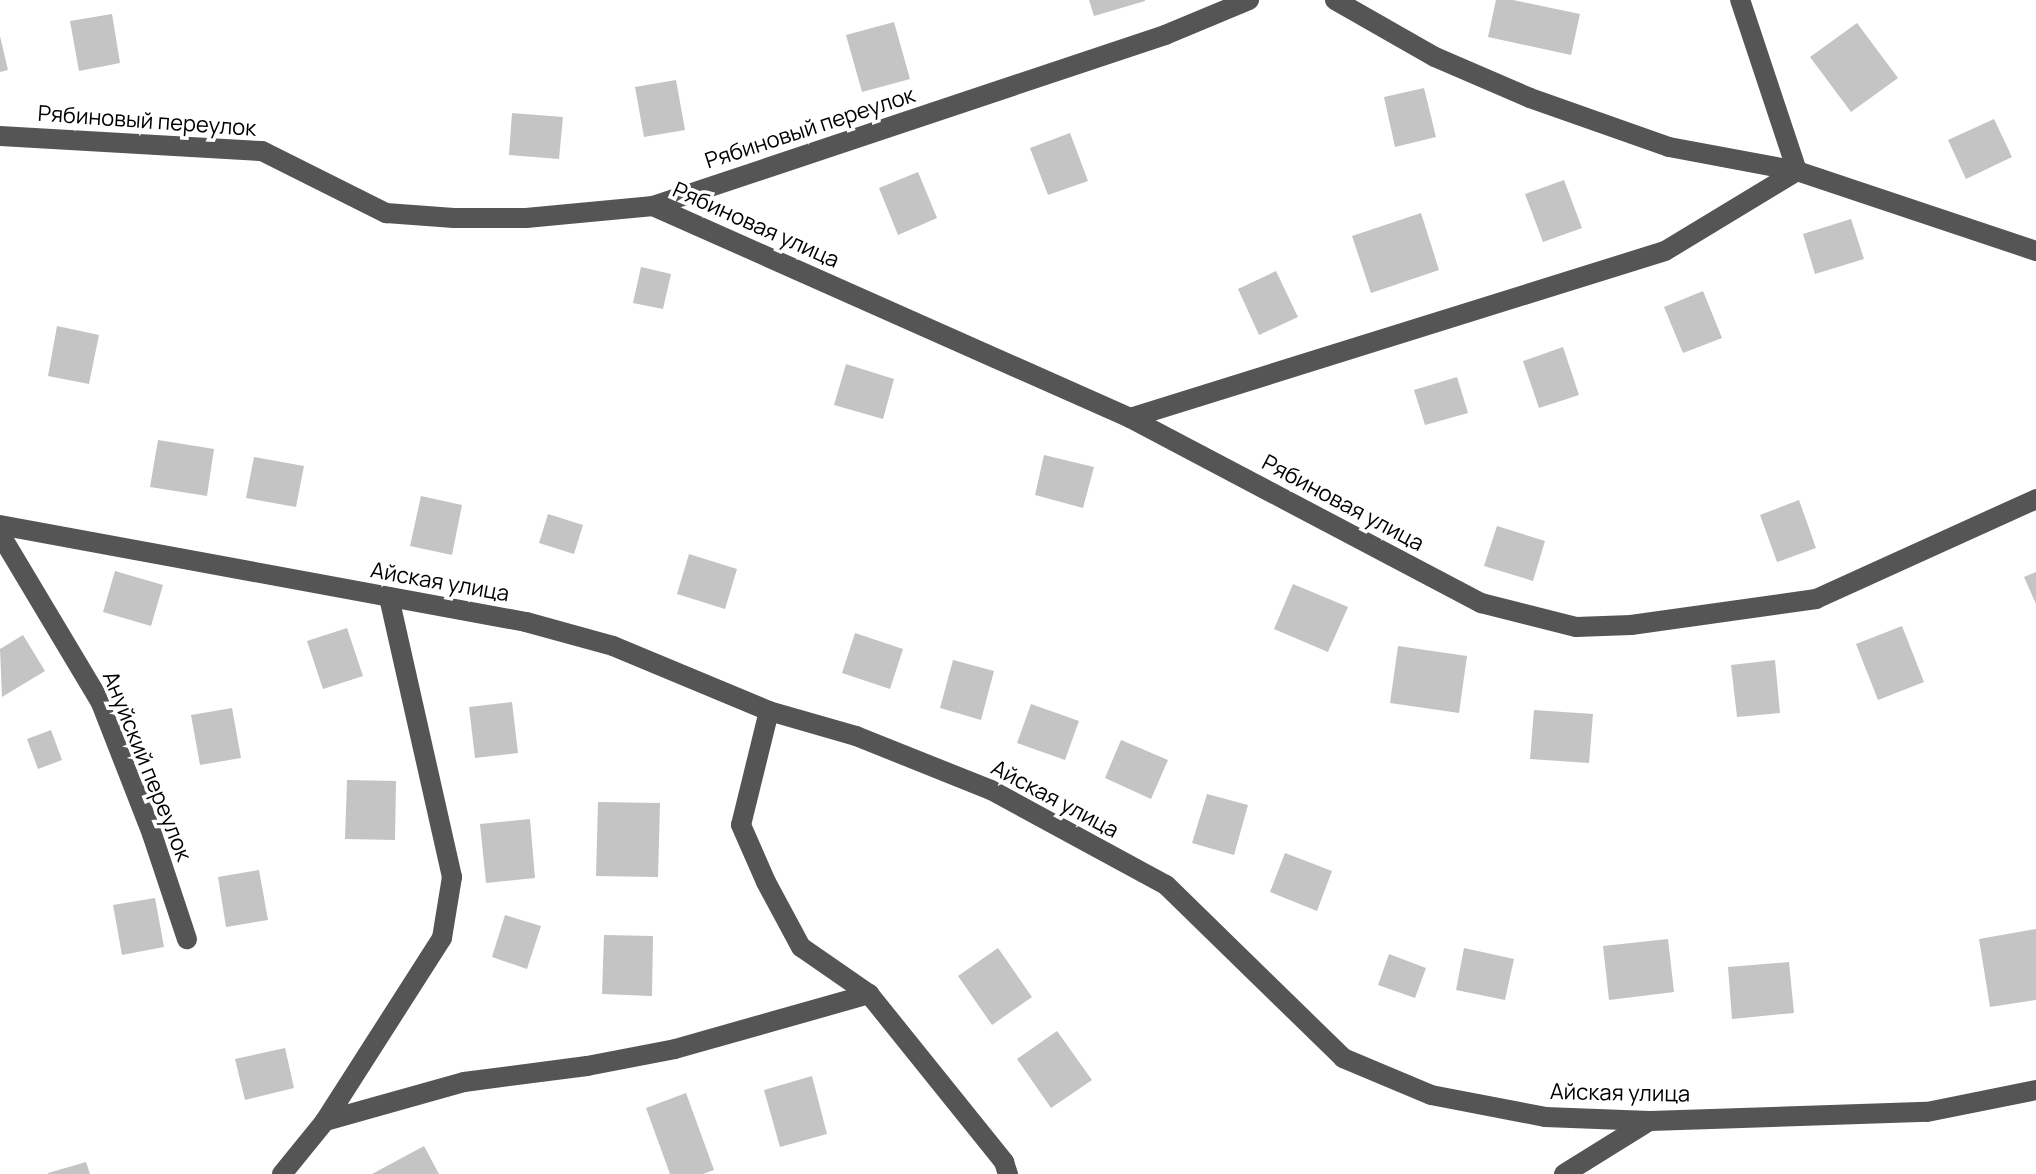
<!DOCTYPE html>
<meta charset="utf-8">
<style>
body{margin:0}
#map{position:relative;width:2036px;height:1174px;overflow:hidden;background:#fff;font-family:Manrope,sans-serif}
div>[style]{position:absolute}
.building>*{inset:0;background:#c4c4c4}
.minor>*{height:20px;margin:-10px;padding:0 10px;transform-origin:10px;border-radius:10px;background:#555}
span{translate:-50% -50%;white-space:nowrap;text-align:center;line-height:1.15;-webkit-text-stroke:7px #fff;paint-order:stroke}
.street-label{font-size:22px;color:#000}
</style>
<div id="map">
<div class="building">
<i style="clip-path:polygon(1089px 0,1145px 0,1145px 1px,1094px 16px)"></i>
<i style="clip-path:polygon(1496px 0,1513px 0,1580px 14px,1571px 55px,1488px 37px)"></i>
<i style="clip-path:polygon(112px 14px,120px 63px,79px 71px,70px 21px)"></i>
<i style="clip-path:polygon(894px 22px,910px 79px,862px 92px,846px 35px)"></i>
<i style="clip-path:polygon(1857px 23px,1898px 78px,1851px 112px,1810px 57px)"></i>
<i style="clip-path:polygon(0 36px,8px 70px,0 72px)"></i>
<i style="clip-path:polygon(676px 80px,685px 130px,644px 137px,635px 87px)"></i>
<i style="clip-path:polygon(1424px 88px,1436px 137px,1395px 147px,1384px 97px)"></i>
<i style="clip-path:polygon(512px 113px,563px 117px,559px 159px,509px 155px)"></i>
<i style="clip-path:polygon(1994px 119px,2012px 157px,1966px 179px,1948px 140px)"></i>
<i style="clip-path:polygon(1070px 133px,1088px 181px,1048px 195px,1030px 148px)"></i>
<i style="clip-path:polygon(918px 172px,937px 218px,898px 235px,879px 188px)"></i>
<i style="clip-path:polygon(1564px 180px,1582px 228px,1543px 242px,1525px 194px)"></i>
<i style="clip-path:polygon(1421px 213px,1439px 270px,1371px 293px,1352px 236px)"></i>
<i style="clip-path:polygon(1851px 219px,1864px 259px,1815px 274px,1803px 234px)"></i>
<i style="clip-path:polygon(641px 267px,671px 274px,663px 309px,633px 303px)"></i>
<i style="clip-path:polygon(1276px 271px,1298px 317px,1259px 335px,1238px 289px)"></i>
<i style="clip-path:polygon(1703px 291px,1722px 338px,1683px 353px,1664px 307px)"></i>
<i style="clip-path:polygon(57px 326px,99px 335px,89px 384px,48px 376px)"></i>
<i style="clip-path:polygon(1563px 347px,1579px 395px,1539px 408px,1523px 361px)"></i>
<i style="clip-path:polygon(846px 364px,894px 379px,883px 419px,834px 405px)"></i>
<i style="clip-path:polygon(1457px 377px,1468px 413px,1425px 425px,1414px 390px)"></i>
<i style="clip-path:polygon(158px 440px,214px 449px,207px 496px,150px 487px)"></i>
<i style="clip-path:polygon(1044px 455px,1094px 467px,1083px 508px,1035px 495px)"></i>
<i style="clip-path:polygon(254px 457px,304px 466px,296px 507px,246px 498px)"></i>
<i style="clip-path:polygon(421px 496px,462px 505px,452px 555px,410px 546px)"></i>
<i style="clip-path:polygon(1799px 500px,1816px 548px,1777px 562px,1760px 515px)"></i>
<i style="clip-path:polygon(548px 514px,583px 525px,574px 554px,539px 543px)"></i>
<i style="clip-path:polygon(1497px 526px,1545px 541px,1533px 581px,1484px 566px)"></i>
<i style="clip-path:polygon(689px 554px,737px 569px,725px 609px,677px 594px)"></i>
<i style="clip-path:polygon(115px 571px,163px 585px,151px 626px,103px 612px)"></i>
<i style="clip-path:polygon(2036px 572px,2036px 604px,2024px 577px)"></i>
<i style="clip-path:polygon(1293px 584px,1348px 607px,1328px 652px,1274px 629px)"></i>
<i style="clip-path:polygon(1902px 626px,1924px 682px,1878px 700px,1856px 644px)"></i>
<i style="clip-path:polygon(347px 628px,363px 676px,323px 689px,307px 641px)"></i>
<i style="clip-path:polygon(855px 633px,903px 649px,890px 689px,842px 673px)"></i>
<i style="clip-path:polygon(23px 635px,45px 671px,2px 697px,0 649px)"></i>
<i style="clip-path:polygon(1398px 646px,1467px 656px,1459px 713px,1390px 703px)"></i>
<i style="clip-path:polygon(953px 660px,994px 671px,981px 720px,940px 708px)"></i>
<i style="clip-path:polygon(1775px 660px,1780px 713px,1737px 717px,1731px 665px)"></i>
<i style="clip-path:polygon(512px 702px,518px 753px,475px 758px,469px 707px)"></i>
<i style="clip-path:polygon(1031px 704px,1079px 721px,1065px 760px,1017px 743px)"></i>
<i style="clip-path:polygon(232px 708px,241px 758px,200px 765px,191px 715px)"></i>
<i style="clip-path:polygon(1534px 710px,1593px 714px,1589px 763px,1530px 759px)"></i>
<i style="clip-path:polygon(51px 730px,62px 760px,38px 769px,27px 739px)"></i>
<i style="clip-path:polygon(1121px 740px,1168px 760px,1151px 799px,1105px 778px)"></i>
<i style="clip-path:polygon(347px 780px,396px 781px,395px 840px,345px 839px)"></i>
<i style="clip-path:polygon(1207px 794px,1248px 805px,1234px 855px,1192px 843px)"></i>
<i style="clip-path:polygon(598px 802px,660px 803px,658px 877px,596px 876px)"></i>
<i style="clip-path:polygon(530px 819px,535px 878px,486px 883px,480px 824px)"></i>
<i style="clip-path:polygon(1285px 853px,1332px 871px,1317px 911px,1270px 892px)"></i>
<i style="clip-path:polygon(259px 870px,268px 920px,226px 927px,218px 877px)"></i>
<i style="clip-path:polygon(155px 898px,164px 947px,122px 955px,113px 905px)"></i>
<i style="clip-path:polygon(505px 915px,541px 926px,527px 969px,492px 957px)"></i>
<i style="clip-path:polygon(2036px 929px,2036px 1000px,1990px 1007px,1979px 939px)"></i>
<i style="clip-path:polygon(604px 935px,653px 936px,652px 996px,602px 994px)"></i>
<i style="clip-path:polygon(1668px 939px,1674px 992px,1609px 1000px,1603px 946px)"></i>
<i style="clip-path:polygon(998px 948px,1032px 997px,992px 1025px,958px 976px)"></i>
<i style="clip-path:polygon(1464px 948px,1514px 959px,1505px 1000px,1456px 990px)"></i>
<i style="clip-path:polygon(1389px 954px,1426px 968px,1415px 998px,1378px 985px)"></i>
<i style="clip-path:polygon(1789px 962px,1794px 1013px,1732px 1019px,1728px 967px)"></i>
<i style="clip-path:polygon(1057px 1031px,1092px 1080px,1051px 1108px,1017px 1059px)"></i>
<i style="clip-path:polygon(285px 1048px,294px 1088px,245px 1100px,235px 1059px)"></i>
<i style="clip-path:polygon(812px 1076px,827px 1134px,780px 1147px,764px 1090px)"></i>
<i style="clip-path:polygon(686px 1093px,714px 1170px,703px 1174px,670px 1174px,646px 1108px)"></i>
<i style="clip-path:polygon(424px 1146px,439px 1174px,372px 1174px)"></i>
<i style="clip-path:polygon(86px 1162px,90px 1174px,48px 1174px,48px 1173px)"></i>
</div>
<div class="minor">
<i style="left:1335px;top:0;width:115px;rotate:29.7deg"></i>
<i style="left:1435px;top:57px;width:103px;rotate:23.3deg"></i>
<i style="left:1530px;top:98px;width:147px;rotate:19.4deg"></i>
<i style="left:1669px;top:147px;width:130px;rotate:10.6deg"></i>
<i style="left:1797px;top:171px;width:252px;rotate:18.5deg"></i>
<i style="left:0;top:136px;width:262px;rotate:3.3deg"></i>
<i style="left:262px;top:151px;width:139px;rotate:26.6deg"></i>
<i style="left:386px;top:213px;width:68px;rotate:4.2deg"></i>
<i style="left:454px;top:218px;width:72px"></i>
<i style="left:526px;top:218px;width:128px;rotate:-5.4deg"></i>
<i style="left:653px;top:206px;width:540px;rotate:-18.47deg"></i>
<i style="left:1165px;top:35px;width:91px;rotate:-22.6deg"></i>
<i style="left:653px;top:206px;width:522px;rotate:23.96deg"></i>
<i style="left:1130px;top:418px;width:397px;rotate:27.8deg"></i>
<i style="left:1481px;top:603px;width:98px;rotate:14.2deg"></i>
<i style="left:1576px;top:627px;width:55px;rotate:-2.1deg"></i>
<i style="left:1631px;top:625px;width:187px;rotate:-8deg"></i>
<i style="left:1816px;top:599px;width:242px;rotate:-24.4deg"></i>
<i style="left:1130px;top:418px;width:560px;rotate:-17.34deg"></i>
<i style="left:1665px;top:251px;width:154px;rotate:-31.2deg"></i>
<i style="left:1797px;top:171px;width:180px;rotate:-108.4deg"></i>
<i style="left:0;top:525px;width:535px;rotate:10.45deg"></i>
<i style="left:526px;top:622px;width:90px;rotate:15.4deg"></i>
<i style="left:613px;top:646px;width:169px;rotate:22.6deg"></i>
<i style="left:769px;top:711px;width:91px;rotate:16deg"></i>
<i style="left:856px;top:736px;width:145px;rotate:21.8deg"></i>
<i style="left:991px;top:790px;width:199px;rotate:28.5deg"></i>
<i style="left:1166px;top:885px;width:248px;rotate:44.3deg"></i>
<i style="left:1343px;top:1058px;width:95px;rotate:22.8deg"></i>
<i style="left:1431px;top:1095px;width:116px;rotate:10.9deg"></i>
<i style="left:1545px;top:1117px;width:105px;rotate:2.2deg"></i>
<i style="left:1650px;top:1121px;width:277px;rotate:-1.9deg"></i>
<i style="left:1927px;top:1112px;width:111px;rotate:-11.4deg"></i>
<i style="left:0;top:534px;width:197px;rotate:59.1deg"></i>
<i style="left:101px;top:703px;width:141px;rotate:68.7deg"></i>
<i style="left:152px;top:834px;width:111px;rotate:71.6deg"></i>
<i style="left:769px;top:711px;width:117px;rotate:103.8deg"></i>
<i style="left:741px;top:825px;width:62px;rotate:66.3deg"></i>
<i style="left:766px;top:882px;width:74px;rotate:61.7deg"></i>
<i style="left:801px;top:947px;width:83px;rotate:34.7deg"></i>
<i style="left:869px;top:994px;width:216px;rotate:51.2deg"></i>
<i style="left:1004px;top:1162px;width:13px;rotate:72deg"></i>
<i style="left:325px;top:1121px;width:144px;rotate:-15.7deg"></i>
<i style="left:464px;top:1082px;width:124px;rotate:-7.4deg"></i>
<i style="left:587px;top:1066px;width:90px;rotate:-10.9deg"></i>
<i style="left:675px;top:1049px;width:202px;rotate:-15.8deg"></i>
<i style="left:282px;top:1174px;width:68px;rotate:-50.9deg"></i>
<i style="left:325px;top:1121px;width:217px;rotate:-57.4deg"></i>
<i style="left:442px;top:938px;width:62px;rotate:-80.7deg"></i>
<i style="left:452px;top:877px;width:287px;rotate:-102.7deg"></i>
<i style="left:1564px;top:1174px;width:100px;rotate:-31.9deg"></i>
</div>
<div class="street-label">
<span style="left:147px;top:121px;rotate:4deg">Рябиновый переулок</span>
<span style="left:810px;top:128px;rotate:-18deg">Рябиновый переулок</span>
<span style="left:756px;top:225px;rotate:24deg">Рябиновая улица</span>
<span style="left:1343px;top:503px;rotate:28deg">Рябиновая улица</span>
<span style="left:440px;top:582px;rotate:10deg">Айская улица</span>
<span style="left:147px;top:766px;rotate:68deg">Ануйский переулок</span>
<span style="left:1055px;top:799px;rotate:28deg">Айская улица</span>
<span style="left:1620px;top:1093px;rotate:1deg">Айская улица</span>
</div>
</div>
